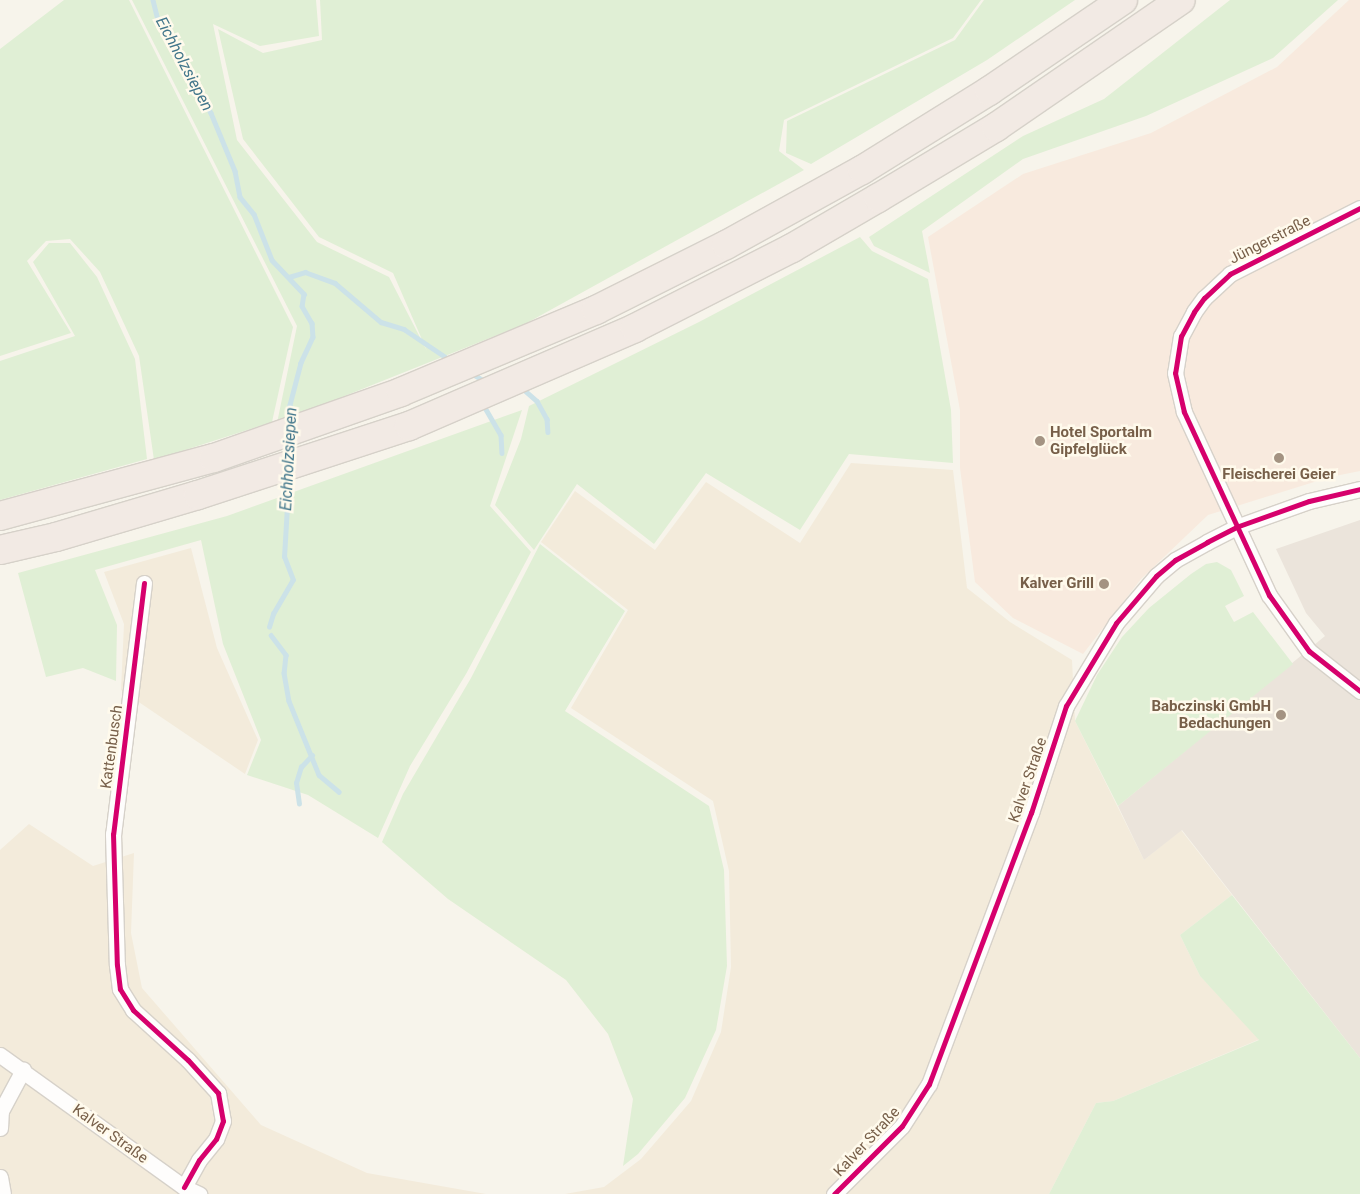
<!DOCTYPE html>
<meta charset="utf-8">
<style>
body{margin:0}
#map{position:relative;width:1360px;height:1194px;overflow:hidden;background:#f7f4eb;font-family:Roboto,sans-serif}
div>[style]{position:absolute}
.residential>*{inset:0;background:#f3ebdb}
.commercial>*{inset:0;background:#f8eade}
.industrial>*{inset:0;background:#ebe4db}
.green>*{inset:0;background:#e0efd5}
.stream>*{height:4.5px;margin:-2.25px;padding:0 2.25px;transform-origin:2.25px;border-radius:2.25px;background:#cce2e8}
.roads{filter:drop-shadow(1px 0 #d6d1c9) drop-shadow(-1px 0 #d6d1c9) drop-shadow(0 1px #d6d1c9) drop-shadow(0 -1px #d6d1c9)}
.minor>*{height:15px;margin:-7.5px;padding:0 7.5px;transform-origin:7.5px;border-radius:7.5px;background:#fefdfc}
.motorway>*{height:28px;margin:-14px;padding:0 14px;transform-origin:14px;border-radius:14px;background:#f2eae4}
.cycleway>*{height:5px;margin:-2.5px;padding:0 2.5px;transform-origin:2.5px;border-radius:2.5px;background:#d6006c}
.dots>*{width:14px;height:14px;translate:-50% -50%;box-sizing:border-box;border:2px solid #fffaec;border-radius:50%}
span{translate:-50% -50%;white-space:nowrap;text-align:center;line-height:1.15;-webkit-text-stroke:5px #fffaec;paint-order:stroke}
.street-label{font-size:15px;color:#775f49}
.poi-label{font-size:15px;color:#775f49;font-weight:700}
.left{translate:0 -50%;text-align:left}
.right{translate:-100% -50%;text-align:right}
.water-label{font-size:16px;color:#42768b;font-style:italic}
</style>
<div id="map">
<div class="residential">
<i style="clip-path:polygon(851px 463px,953px 470px,967px 588px,1010px 622px,1072px 660px,1075px 721px,1144px 860px,1181px 830px,1232px 895px,1180px 935px,1200px 976px,1260px 1039px,1113px 1101px,1096px 1103px,1049px 1194px,565px 1194px,604px 1187px,641px 1159px,691px 1101px,721px 1032px,731px 967px,729px 871px,713px 801px,571px 708px,628px 610px,541px 542px,575px 491px,655px 550px,706px 482px,800px 543px)"></i>
<i style="clip-path:polygon(191px 548px,217px 648px,258px 740px,245px 774px,121px 690px,124px 624px,104px 572px)"></i>
<i style="clip-path:polygon(29px 824px,93px 866px,134px 853px,131px 933px,142px 988px,261px 1125px,367px 1173px,486px 1194px,0 1194px,0 850px)"></i>
</div>
<div class="commercial">
<i style="clip-path:polygon(1349px 0,1360px 0,1360px 471px,1330px 477px,1208px 515px,1141px 579px,1083px 654px,1013px 618px,975px 582px,960px 468px,960px 410px,928px 237px,1023px 174px,1151px 133px,1277px 67px)"></i>
</div>
<div class="industrial">
<i style="clip-path:polygon(1360px 520px,1360px 1058px,1182px 830px,1144px 860px,1118px 806px,1325px 636px,1306px 613px,1276px 549px)"></i>
</div>
<div class="green">
<i style="clip-path:polygon(64px 0,129px 0,293px 327px,272px 422px,154px 460px,139px 356px,100px 272px,70px 239px,46px 241px,27px 261px,71px 333px,0 356px,0 49px)"></i>
<i style="clip-path:polygon(132px 0,316px 0,319px 36px,260px 46px,213px 24px,237px 140px,317px 242px,389px 277px,427px 351px,393px 273px,319px 237px,243px 139px,218px 29px,263px 53px,322px 40px,320px 0,981px 0,953px 38px,784px 120px,779px 151px,804px 170px,525px 324px,277px 423px,297px 326px)"></i>
<i style="clip-path:polygon(984px 0,1075px 0,987px 60px,811px 164px,786px 153px,787px 121px,955px 40px)"></i>
<i style="clip-path:polygon(1230px 0,1338px 0,1273px 58px,1146px 116px,1023px 159px,922px 231px,930px 273px,874px 246px,869px 237px,1023px 136px,1104px 99px)"></i>
<i style="clip-path:polygon(860px 237px,872px 251px,928px 279px,951px 410px,953px 463px,849px 454px,800px 530px,706px 473px,654px 544px,577px 484px,534px 550px,495px 505px,521px 439px,529px 406px,699px 322px)"></i>
<i style="clip-path:polygon(49px 243px,70px 243px,97px 277px,135px 359px,147px 459px,0 500px,0 361px,75px 336px,33px 262px)"></i>
<i style="clip-path:polygon(522px 410px,490px 506px,531px 552px,466px 674px,410px 766px,378px 838px,308px 795px,247px 775px,261px 740px,223px 644px,201px 540px,95px 570px,117px 625px,116px 681px,83px 668px,46px 677px,18px 573px,227px 516px)"></i>
<i style="clip-path:polygon(540px 544px,625px 611px,565px 711px,709px 806px,724px 870px,727px 966px,716px 1030px,685px 1098px,638px 1154px,623px 1166px,633px 1099px,608px 1034px,566px 980px,448px 899px,382px 842px,403px 794px,471px 678px)"></i>
<i style="clip-path:polygon(1217px 562px,1231px 570px,1244px 596px,1225px 606px,1234px 622px,1253px 612px,1293px 664px,1118px 806px,1075px 721px,1097px 675px,1122px 637px,1149px 608px,1191px 574px,1206px 564px)"></i>
<i style="clip-path:polygon(1232px 895px,1360px 1058px,1360px 1194px,1049px 1194px,1096px 1103px,1113px 1101px,1259px 1040px,1200px 976px,1180px 935px)"></i>
</div>
<div class="stream">
<i style="left:153px;top:0;width:21px;rotate:76deg"></i>
<i style="left:158px;top:20px;width:107px;rotate:60.3deg"></i>
<i style="left:211px;top:113px;width:63px;rotate:67.5deg"></i>
<i style="left:235px;top:171px;width:26px;rotate:79deg"></i>
<i style="left:240px;top:197px;width:22px;rotate:51deg"></i>
<i style="left:254px;top:214px;width:49px;rotate:68.6deg"></i>
<i style="left:272px;top:260px;width:47px;rotate:46.7deg"></i>
<i style="left:304px;top:294px;width:12px;rotate:99deg"></i>
<i style="left:302px;top:306px;width:20px;rotate:60deg"></i>
<i style="left:312px;top:323px;width:14px;rotate:86deg"></i>
<i style="left:313px;top:337px;width:29px;rotate:115deg"></i>
<i style="left:301px;top:363px;width:43px;rotate:104.7deg"></i>
<i style="left:290px;top:405px;width:16px;rotate:90deg"></i>
<i style="left:289px;top:277px;width:17px;rotate:-17deg"></i>
<i style="left:305px;top:272px;width:32px;rotate:20deg"></i>
<i style="left:335px;top:283px;width:60px;rotate:40.3deg"></i>
<i style="left:381px;top:322px;width:24px;rotate:17deg"></i>
<i style="left:404px;top:329px;width:55px;rotate:34deg"></i>
<i style="left:471px;top:373px;width:17px;rotate:31deg"></i>
<i style="left:522px;top:388px;width:20px;rotate:41deg"></i>
<i style="left:537px;top:401px;width:21px;rotate:61deg"></i>
<i style="left:547px;top:419px;width:13px;rotate:86deg"></i>
<i style="left:483px;top:404px;width:36px;rotate:60deg"></i>
<i style="left:501px;top:435px;width:18px;rotate:87deg"></i>
<i style="left:269px;top:627px;width:14px;rotate:-73deg"></i>
<i style="left:273px;top:614px;width:39px;rotate:-60deg"></i>
<i style="left:293px;top:580px;width:25px;rotate:-111deg"></i>
<i style="left:284px;top:557px;width:83px;rotate:-86.6deg"></i>
<i style="left:271px;top:635px;width:25px;rotate:53deg"></i>
<i style="left:286px;top:655px;width:18px;rotate:96deg"></i>
<i style="left:284px;top:673px;width:28px;rotate:80deg"></i>
<i style="left:289px;top:701px;width:80px;rotate:67.9deg"></i>
<i style="left:319px;top:775px;width:26px;rotate:40deg"></i>
<i style="left:299px;top:804px;width:21px;rotate:-98deg"></i>
<i style="left:296px;top:783px;width:17px;rotate:-73deg"></i>
<i style="left:301px;top:767px;width:16px;rotate:-47deg"></i>
</div>
<div class="roads">
<div class="minor">
<i style="left:1360px;top:208px;width:146px;rotate:153.1deg"></i>
<i style="left:1230px;top:274px;width:35px;rotate:137deg"></i>
<i style="left:1204px;top:298px;width:17px;rotate:126deg"></i>
<i style="left:1194px;top:312px;width:27px;rotate:118deg"></i>
<i style="left:1181px;top:336px;width:37px;rotate:99deg"></i>
<i style="left:1175px;top:373px;width:40px;rotate:77deg"></i>
<i style="left:1184px;top:412px;width:202px;rotate:65.1deg"></i>
<i style="left:1269px;top:595px;width:69px;rotate:54.5deg"></i>
<i style="left:1309px;top:651px;width:65px;rotate:38.1deg"></i>
<i style="left:144px;top:583px;width:253px;rotate:97deg"></i>
<i style="left:113px;top:834px;width:131px;rotate:88.3deg"></i>
<i style="left:117px;top:965px;width:24px;rotate:83deg"></i>
<i style="left:120px;top:989px;width:25px;rotate:58deg"></i>
<i style="left:133px;top:1010px;width:74px;rotate:42.3deg"></i>
<i style="left:188px;top:1060px;width:45px;rotate:47.7deg"></i>
<i style="left:218px;top:1093px;width:28px;rotate:80deg"></i>
<i style="left:223px;top:1121px;width:19px;rotate:111deg"></i>
<i style="left:216px;top:1139px;width:27px;rotate:129deg"></i>
<i style="left:199px;top:1160px;width:31px;rotate:119deg"></i>
<i style="left:0;top:1055px;width:226px;rotate:35.7deg"></i>
<i style="left:184px;top:1187px;width:17px;rotate:25deg"></i>
<i style="left:0;top:1128px;width:17px;rotate:-87deg"></i>
<i style="left:1px;top:1111px;width:47px;rotate:-61.8deg"></i>
<i style="left:0;top:1177px;width:17px;rotate:80deg"></i>
<i style="left:834px;top:1194px;width:96px;rotate:-45deg"></i>
<i style="left:902px;top:1126px;width:50px;rotate:-57.3deg"></i>
<i style="left:929px;top:1084px;width:290px;rotate:-69.4deg"></i>
<i style="left:1031px;top:813px;width:113px;rotate:-71.9deg"></i>
<i style="left:1066px;top:706px;width:97px;rotate:-58.9deg"></i>
<i style="left:1116px;top:623px;width:62px;rotate:-49.6deg"></i>
<i style="left:1156px;top:576px;width:25px;rotate:-40deg"></i>
<i style="left:1175px;top:560px;width:37px;rotate:-29deg"></i>
<i style="left:1207px;top:542px;width:33px;rotate:-27deg"></i>
<i style="left:1236px;top:527px;width:77px;rotate:-19.6deg"></i>
<i style="left:1309px;top:501px;width:52px;rotate:-13.2deg"></i>
</div>
<div class="motorway">
<i style="left:0;top:516px;width:222px;rotate:-15.2deg"></i>
<i style="left:214px;top:458px;width:198px;rotate:-19.4deg"></i>
<i style="left:401px;top:392px;width:212px;rotate:-22.8deg"></i>
<i style="left:596px;top:310px;width:145px;rotate:-26.6deg"></i>
<i style="left:726px;top:245px;width:155px;rotate:-28.9deg"></i>
<i style="left:862px;top:170px;width:150px;rotate:-31.9deg"></i>
<i style="left:989px;top:91px;width:162px;rotate:-34.2deg"></i>
<i style="left:0;top:550px;width:57px;rotate:-13.1deg"></i>
<i style="left:56px;top:537px;width:148px;rotate:-16.5deg"></i>
<i style="left:198px;top:495px;width:222px;rotate:-18.1deg"></i>
<i style="left:409px;top:426px;width:246px;rotate:-23.4deg"></i>
<i style="left:635px;top:328px;width:176px;rotate:-27deg"></i>
<i style="left:792px;top:248px;width:99px;rotate:-30.2deg"></i>
<i style="left:878px;top:198px;width:138px;rotate:-31deg"></i>
<i style="left:996px;top:127px;width:224px;rotate:-34.5deg"></i>
</div>
</div>
<div class="cycleway">
<i style="left:1360px;top:208px;width:146px;rotate:153.1deg"></i>
<i style="left:1230px;top:274px;width:35px;rotate:137deg"></i>
<i style="left:1204px;top:298px;width:17px;rotate:126deg"></i>
<i style="left:1194px;top:312px;width:27px;rotate:118deg"></i>
<i style="left:1181px;top:336px;width:37px;rotate:99deg"></i>
<i style="left:1175px;top:373px;width:40px;rotate:77deg"></i>
<i style="left:1184px;top:412px;width:202px;rotate:65.1deg"></i>
<i style="left:1269px;top:595px;width:69px;rotate:54.5deg"></i>
<i style="left:1309px;top:651px;width:65px;rotate:38.1deg"></i>
<i style="left:144px;top:583px;width:253px;rotate:97deg"></i>
<i style="left:113px;top:834px;width:131px;rotate:88.3deg"></i>
<i style="left:117px;top:965px;width:24px;rotate:83deg"></i>
<i style="left:120px;top:989px;width:25px;rotate:58deg"></i>
<i style="left:133px;top:1010px;width:74px;rotate:42.3deg"></i>
<i style="left:188px;top:1060px;width:45px;rotate:47.7deg"></i>
<i style="left:218px;top:1093px;width:28px;rotate:80deg"></i>
<i style="left:223px;top:1121px;width:19px;rotate:111deg"></i>
<i style="left:216px;top:1139px;width:27px;rotate:129deg"></i>
<i style="left:199px;top:1160px;width:31px;rotate:119deg"></i>
<i style="left:834px;top:1194px;width:96px;rotate:-45deg"></i>
<i style="left:902px;top:1126px;width:50px;rotate:-57.3deg"></i>
<i style="left:929px;top:1084px;width:290px;rotate:-69.4deg"></i>
<i style="left:1031px;top:813px;width:113px;rotate:-71.9deg"></i>
<i style="left:1066px;top:706px;width:97px;rotate:-58.9deg"></i>
<i style="left:1116px;top:623px;width:62px;rotate:-49.6deg"></i>
<i style="left:1156px;top:576px;width:25px;rotate:-40deg"></i>
<i style="left:1175px;top:560px;width:37px;rotate:-29deg"></i>
<i style="left:1207px;top:542px;width:33px;rotate:-27deg"></i>
<i style="left:1236px;top:527px;width:77px;rotate:-19.6deg"></i>
<i style="left:1309px;top:501px;width:52px;rotate:-13.2deg"></i>
</div>
<div class="dots">
<i style="left:1040px;top:441px;background:#a49382"></i>
<i style="left:1279px;top:458px;background:#a49382"></i>
<i style="left:1104px;top:584px;background:#a49382"></i>
<i style="left:1281px;top:715px;background:#a49382"></i>
</div>
<div class="street-label">
<span style="left:1270px;top:240px;rotate:-27deg">Jüngerstraße</span>
<span style="left:112px;top:747px;rotate:-82deg">Kattenbusch</span>
<span style="left:1028px;top:780px;rotate:-71deg">Kalver Straße</span>
<span style="left:110px;top:1134px;rotate:36deg">Kalver Straße</span>
<span style="left:867px;top:1142px;rotate:-47deg">Kalver Straße</span>
</div>
<div class="poi-label">
<span class="left" style="left:1050px;top:441px">Hotel Sportalm<br>Gipfelglück</span>
<span style="left:1279px;top:475px">Fleischerei Geier</span>
<span class="right" style="left:1094px;top:584px">Kalver Grill</span>
<span class="right" style="left:1271px;top:715px">Babczinski GmbH<br>Bedachungen</span>
</div>
<div class="water-label">
<span style="left:184px;top:64px;rotate:62deg">Eichholzsiepen</span>
<span style="left:289px;top:459px;rotate:-87deg">Eichholzsiepen</span>
</div>
</div>
